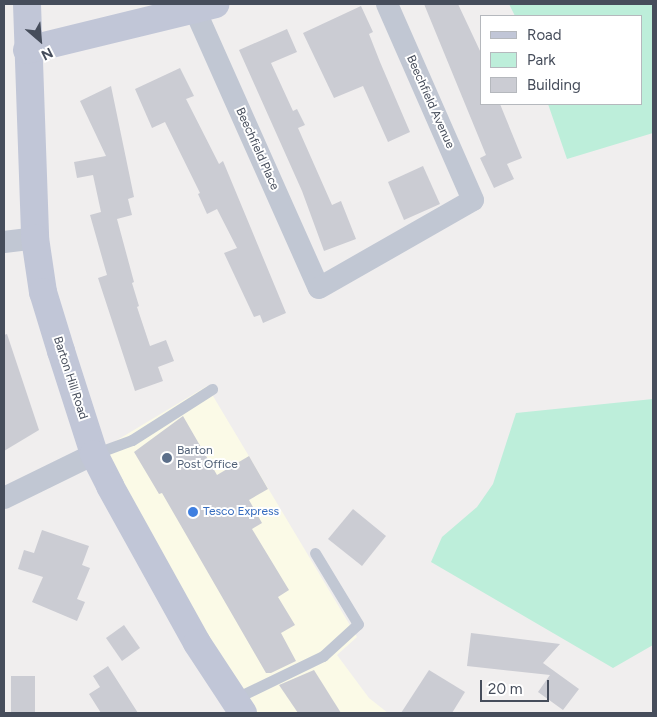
<!DOCTYPE html>
<style>
body{margin:0}
#map{position:relative;width:657px;height:717px;overflow:hidden;background:#f0eeee;font-family:Figtree,sans-serif}
div>[style]{position:absolute}
.commercial>*{inset:0;background:#fbfae7}
.green>*{inset:0;background:#bdeeda}
.building>*{inset:0;background:#cbccd3}
.lane>*{height:11px;margin:-5.5px;padding:0 5.5px;transform-origin:5.5px;border-radius:5.5px;background:#c1c7d3}
.street>*{height:22px;margin:-11px;padding:0 11px;transform-origin:11px;border-radius:11px;background:#c1c7d3}
.secondary>*{height:28px;margin:-14px;padding:0 14px;transform-origin:14px;border-radius:14px;background:#c1c6d7}
.dots>*{width:14px;height:14px;translate:-50% -50%;box-sizing:border-box;border:2px solid #fff;border-radius:50%}
span{translate:-50% -50%;white-space:nowrap;text-align:center;line-height:1.15;-webkit-text-stroke:4px #fff;paint-order:stroke}
.street-label{font-size:12px;color:#464d5b}
.service-label{font-size:12px;color:#4e5e75}
.left{translate:0 -50%;text-align:left}
.shop-label{font-size:12px;color:#366cbe}
.frame{position:absolute;inset:0;border:5px solid #464d5b;pointer-events:none}
.legend{position:absolute;left:480px;top:15px;width:162px;height:90px;box-sizing:border-box;background:#fff;border:1px solid #b5b8bd;margin:0;padding:6px 9px;list-style:none;font-size:15px;color:#464d5b}
.legend li{display:flex;align-items:center;gap:10px;height:25px}
.legend b{width:25px;border:1px solid #b5b8bd}
.north{position:absolute;left:15px;top:15px;width:50px;height:50px;-webkit-text-stroke:4px #fff;paint-order:stroke;rotate:153deg;font-size:14px;font-weight:700;line-height:20px;text-align:center;color:#464d5b}
.north::after{content:'';display:block;margin:auto;width:18px;height:22px;background:#464d5b;clip-path:polygon(50% 0,100% 100%,50% 72%,0 100%)}
.scale{position:absolute;left:480px;top:680px;width:69px;height:22px;box-sizing:border-box;border:2px solid #464d5b;border-top:0;padding-left:6px;font-size:15px;line-height:18px;white-space:nowrap;color:#464d5b;-webkit-text-stroke:4px #fff;paint-order:stroke}
</style>
<div id="map">
<div class="commercial">
<i style="clip-path:polygon(207px 386px,357px 637px,337px 655px,369px 698px,388px 713px,243px 713px,94px 454px)"></i>
</div>
<div class="green">
<i style="clip-path:polygon(509px 4px,653px 4px,653px 133px,567px 159px,548px 104px,641px 104px,641px 16px,515px 16px)"></i>
<i style="clip-path:polygon(653px 399px,653px 645px,613px 668px,431px 562px,442px 537px,477px 507px,493px 484px,516px 413px)"></i>
</div>
<div class="building">
<i style="clip-path:polygon(424px 4px,458px 4px,481px 53px,481px 104px,500px 104px,522px 158px,507px 164px,514px 179px,494px 188px,480px 158px,486px 155px)"></i>
<i style="clip-path:polygon(361px 6px,373px 32px,369px 34px,380px 62px,410px 132px,388px 142px,363px 86px,334px 98px,303px 33px)"></i>
<i style="clip-path:polygon(287px 29px,297px 52px,271px 63px,293px 111px,297px 109px,305px 125px,298px 128px,332px 205px,341px 201px,356px 239px,324px 251px,302px 191px,239px 50px)"></i>
<i style="clip-path:polygon(180px 68px,194px 96px,186px 99px,219px 164px,223px 161px,286px 313px,263px 323px,260px 315px,254px 317px,224px 253px,237px 248px,217px 209px,207px 214px,198px 194px,200px 193px,165px 122px,152px 128px,135px 89px)"></i>
<i style="clip-path:polygon(111px 86px,134px 197px,128px 199px,132px 215px,117px 219px,134px 282px,132px 283px,139px 306px,137px 307px,150px 346px,166px 340px,174px 361px,158px 367px,163px 381px,135px 391px,98px 278px,107px 275px,90px 215px,101px 212px,93px 175px,77px 178px,74px 162px,106px 156px,80px 101px)"></i>
<i style="clip-path:polygon(423px 166px,440px 204px,404px 220px,388px 182px)"></i>
<i style="clip-path:polygon(7px 334px,39px 430px,4px 451px,4px 335px)"></i>
<i style="clip-path:polygon(183px 416px,217px 475px,249px 456px,268px 489px,249px 500px,262px 523px,252px 529px,289px 590px,278px 597px,295px 625px,281px 633px,296px 661px,271px 673px,266px 673px,162px 493px,159px 494px,134px 452px)"></i>
<i style="clip-path:polygon(353px 509px,386px 536px,362px 566px,328px 539px)"></i>
<i style="clip-path:polygon(42px 530px,89px 546px,82px 565px,90px 568px,77px 599px,85px 602px,77px 621px,32px 602px,43px 577px,18px 569px,24px 550px,34px 553px)"></i>
<i style="clip-path:polygon(124px 625px,140px 648px,122px 661px,106px 638px)"></i>
<i style="clip-path:polygon(471px 633px,560px 644px,543px 663px,579px 689px,563px 710px,538px 692px,550px 675px,467px 666px)"></i>
<i style="clip-path:polygon(108px 666px,138px 713px,101px 713px,89px 694px,100px 687px,93px 676px)"></i>
<i style="clip-path:polygon(314px 670px,341px 713px,298px 713px,279px 685px)"></i>
<i style="clip-path:polygon(429px 670px,465px 692px,452px 713px,401px 713px)"></i>
<i style="clip-path:polygon(11px 676px,35px 676px,35px 713px,11px 713px)"></i>
</div>
<div class="lane">
<i style="left:94px;top:454px;width:40px;rotate:-20.2deg"></i>
<i style="left:132px;top:440px;width:95px;rotate:-32.5deg"></i>
<i style="left:234px;top:699px;width:99px;rotate:-25.8deg"></i>
<i style="left:323px;top:656px;width:47px;rotate:-42.4deg"></i>
<i style="left:358px;top:624px;width:83px;rotate:-121.2deg"></i>
</div>
<div class="street">
<i style="left:195px;top:10px;width:304px;rotate:66deg"></i>
<i style="left:319px;top:288px;width:177px;rotate:-29.7deg"></i>
<i style="left:473px;top:200px;width:214px;rotate:-113.7deg"></i>
<i style="left:4px;top:242px;width:31px;rotate:-7deg"></i>
<i style="left:4px;top:498px;width:100px;rotate:-26.1deg"></i>
</div>
<div class="secondary">
<i style="left:27px;top:4px;width:234px;rotate:88deg"></i>
<i style="left:35px;top:238px;width:55px;rotate:81.6deg"></i>
<i style="left:43px;top:292px;width:62px;rotate:73deg"></i>
<i style="left:61px;top:351px;width:108px;rotate:72.2deg"></i>
<i style="left:94px;top:454px;width:36px;rotate:63deg"></i>
<i style="left:110px;top:486px;width:179px;rotate:61deg"></i>
<i style="left:197px;top:643px;width:84px;rotate:56.7deg"></i>
<i style="left:27px;top:50px;width:194px;rotate:-13.7deg"></i>
</div>
<div class="dots">
<i style="left:167px;top:458px;background:#5c6f8a"></i>
<i style="left:193px;top:512px;background:#3f7fe0"></i>
</div>
<div class="street-label">
<span style="left:430px;top:102px;rotate:66deg">Beechfield Avenue</span>
<span style="left:257px;top:149px;rotate:66deg">Beechfield Place</span>
<span style="left:70px;top:378px;rotate:72deg">Barton Hill Road</span>
</div>
<div class="service-label">
<span class="left" style="left:177px;top:458px">Barton<br>Post Office</span>
</div>
<div class="shop-label">
<span class="left" style="left:203px;top:512px">Tesco Express</span>
</div>
<div class="frame"></div>
<ul class="legend">
<li><b style="height:6px;background:#c1c6d7"></b>Road</li>
<li><b style="height:14px;background:#bdeeda"></b>Park</li>
<li><b style="height:14px;background:#cbccd3"></b>Building</li>
</ul>
<div class="north">N</div>
<div class="scale">20 m</div>
</div>
